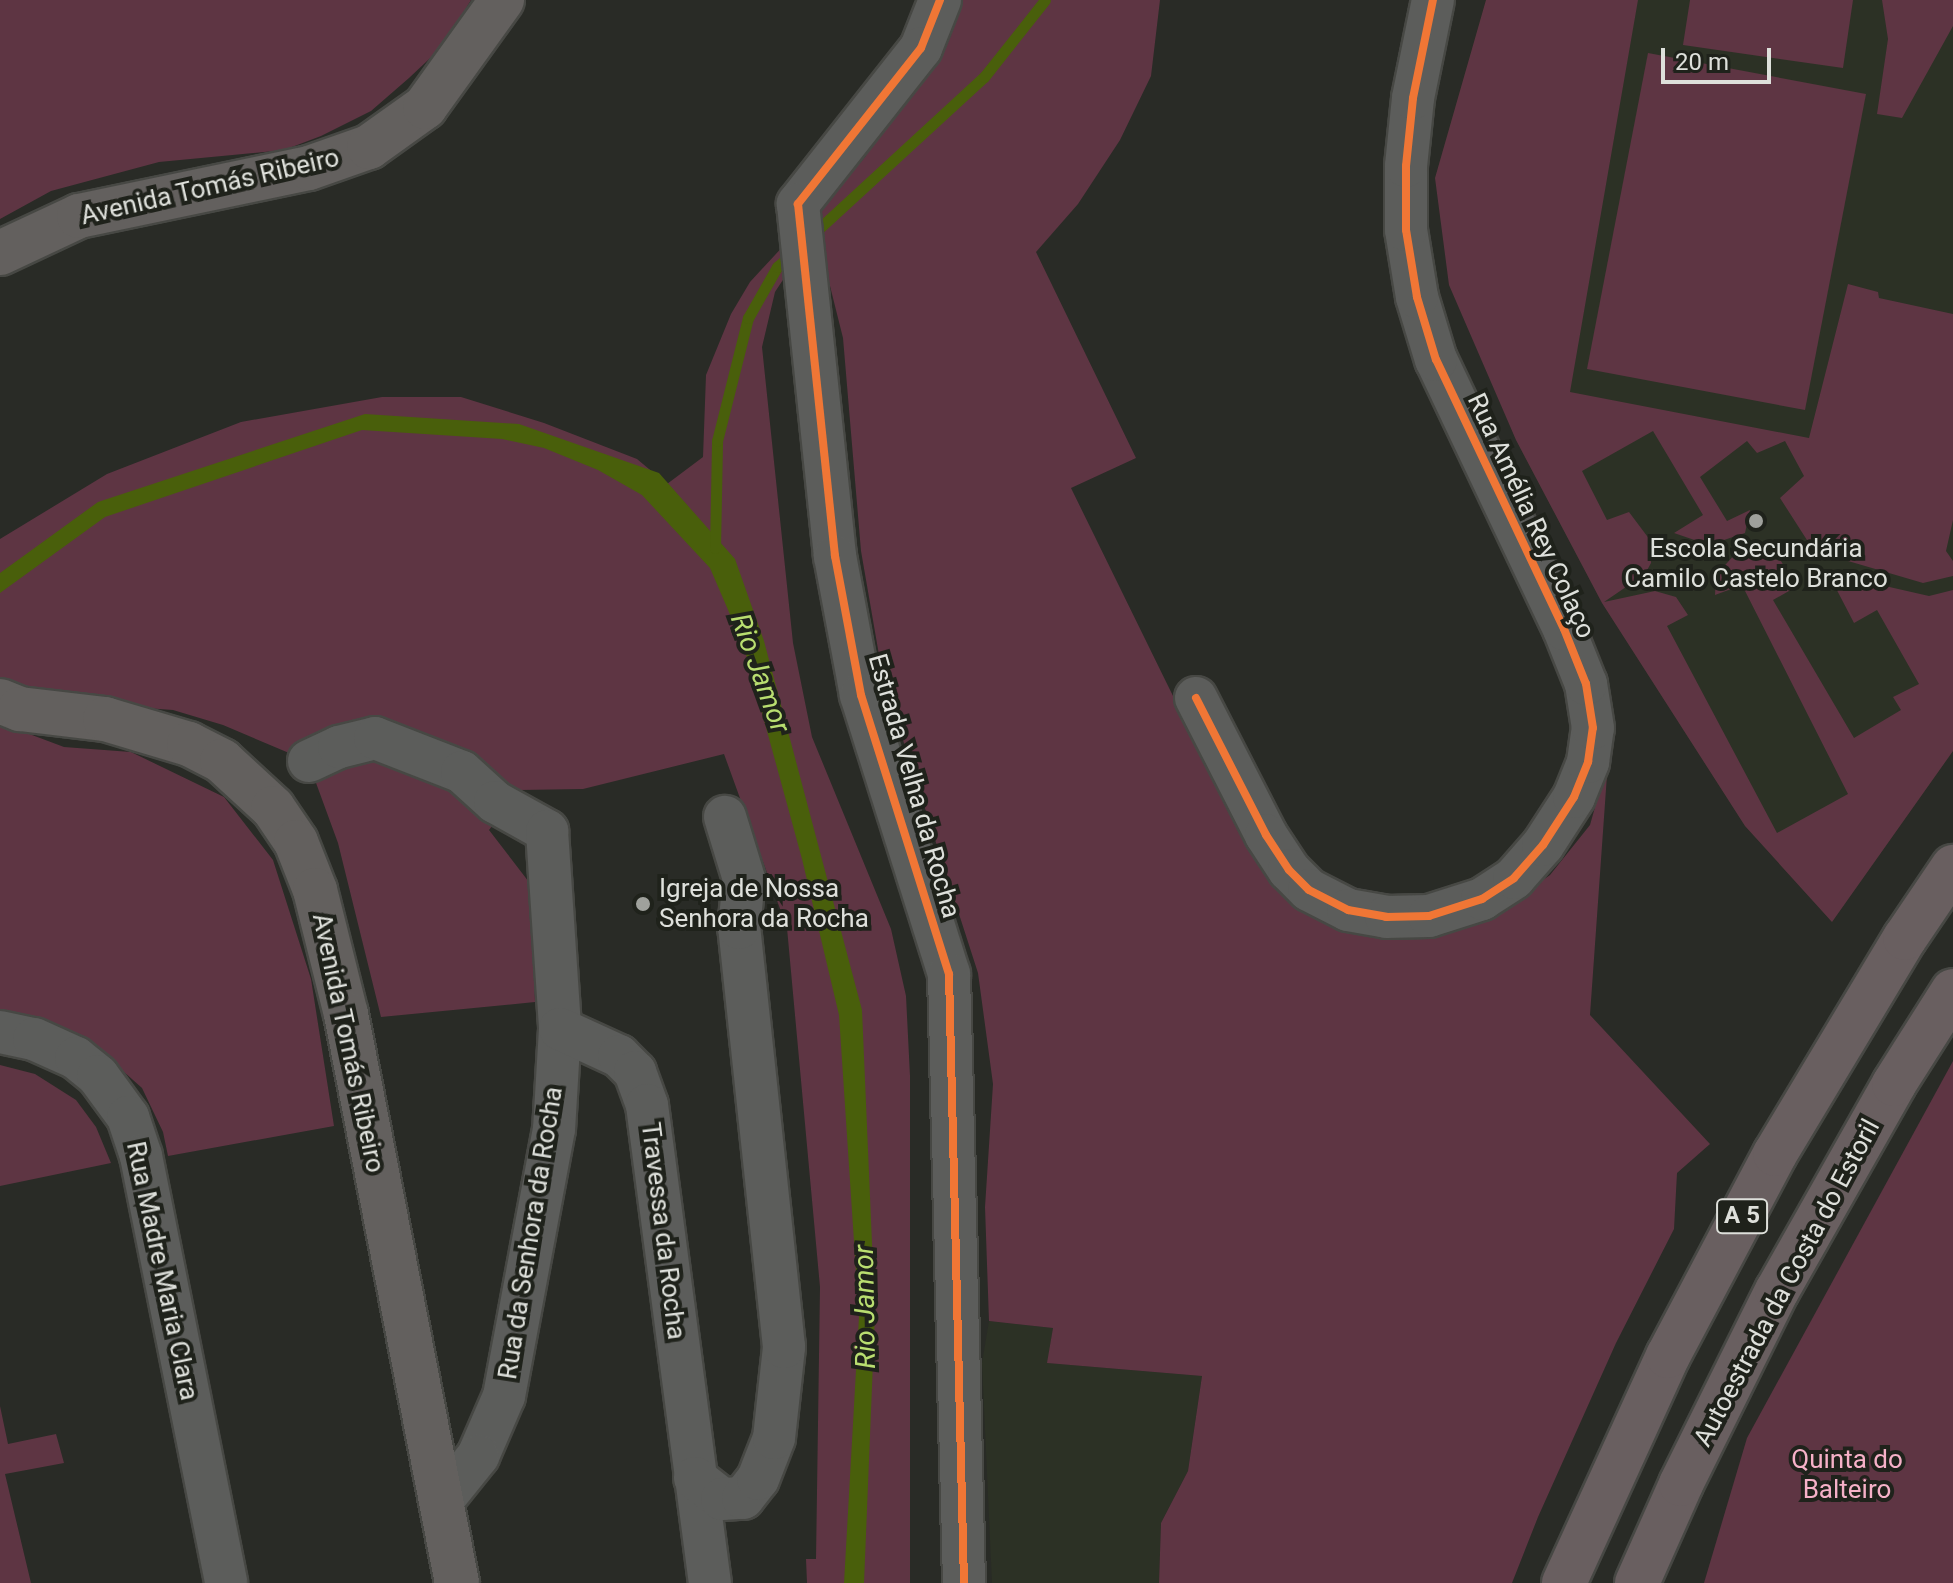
<!DOCTYPE html>
<meta charset="utf-8">
<style>
body{margin:0}
#map{position:relative;width:1953px;height:1583px;overflow:hidden;background:#292b26;font-family:Roboto,sans-serif}
div>[style]{position:absolute}
.built>*{inset:0;background:#2c3125}
.green>*{inset:0;background:#5e3543}
.water>*{inset:0;background:#495f0b}
.stream>*{height:11px;margin:-5.5px;padding:0 5.5px;transform-origin:5.5px;border-radius:5.5px;background:#495f0b}
.roads{filter:drop-shadow(2px 0 #474844) drop-shadow(-2px 0 #474844) drop-shadow(0 2px #474844) drop-shadow(0 -2px #474844)}
.street>*{height:42px;margin:-21px;padding:0 21px;transform-origin:21px;border-radius:21px;background:#5c5d5b}
.secondary>*{height:44px;margin:-22px;padding:0 22px;transform-origin:22px;border-radius:22px;background:#63605e}
.highway>*{height:44px;margin:-22px;padding:0 22px;transform-origin:22px;border-radius:22px;background:#695f60}
.cycleway>*{height:8px;margin:-4px;padding:0 4px;transform-origin:4px;border-radius:4px;background:#f07635}
.dots>*{width:22px;height:22px;translate:-50% -50%;box-sizing:border-box;border:4px solid #1f221b;border-radius:50%}
span{translate:-50% -50%;white-space:nowrap;text-align:center;line-height:1.15;-webkit-text-stroke:8px #1f221b;paint-order:stroke}
.shield-label span{padding:2px 6px;background:#1f221b;border:2px solid;border-radius:6px;-webkit-text-stroke-width:0}
.shield-label{font-size:24px;color:#dee0db;font-weight:700}
.street-label{font-size:26px;color:#dee0db}
.poi-label{font-size:26px;color:#dee0db}
.left{translate:0 -50%;text-align:left}
.park-label{font-size:26px;color:#f6b1c8}
.water-label{font-size:28px;color:#b9de70;font-style:italic}
.scale{position:absolute;left:1661px;top:48px;width:110px;height:36px;box-sizing:border-box;border:4px solid #dee0db;border-top:0;padding-left:10px;font-size:24px;line-height:28px;white-space:nowrap;color:#dee0db;-webkit-text-stroke:6px #1f221b;paint-order:stroke}
</style>
<div id="map">
<div class="built">
<i style="clip-path:polygon(1486px 0,1953px 0,1953px 751px,1832px 922px,1745px 826px,1602px 603px,1516px 440px,1497px 393px,1435px 178px)"></i>
<i style="clip-path:polygon(989px 1321px,1053px 1328px,1048px 1363px,1202px 1376px,1188px 1471px,1161px 1523px,1159px 1583px,992px 1583px,982px 1363px)"></i>
</div>
<div class="green">
<i style="clip-path:polygon(0 0,471px 0,443px 46px,409px 78px,371px 111px,321px 136px,284px 150px,159px 162px,51px 191px,0 219px)"></i>
<i style="clip-path:polygon(957px 0,1160px 0,1151px 76px,1120px 140px,1078px 204px,1036px 252px,1136px 458px,1071px 488px,1250px 853px,1277px 885px,1492px 916px,1550px 875px,1590px 825px,1608px 761px,1590px 1015px,1710px 1144px,1677px 1173px,1674px 1229px,1616px 1343px,1538px 1517px,1512px 1583px,1159px 1583px,1161px 1523px,1188px 1471px,1202px 1376px,1047px 1363px,1053px 1328px,989px 1321px,985px 1207px,993px 1084px,978px 973px,883px 678px,861px 551px,843px 338px,813px 218px,865px 157px,944px 33px)"></i>
<i style="clip-path:polygon(1486px 0,1638px 0,1570px 392px,1809px 438px,1848px 284px,1878px 292px,1879px 298px,1953px 314px,1953px 520px,1946px 551px,1953px 561px,1953px 576px,1923px 583px,1814px 551px,1780px 498px,1804px 476px,1785px 441px,1757px 453px,1747px 441px,1700px 477px,1727px 521px,1750px 510px,1745px 533px,1709px 545px,1674px 533px,1703px 515px,1653px 431px,1582px 471px,1607px 520px,1629px 512px,1650px 540px,1651px 563px,1645px 574px,1604px 602px,1655px 591px,1676px 597px,1688px 615px,1667px 626px,1777px 833px,1848px 794px,1742px 585px,1715px 595px,1716px 575px,1738px 551px,1781px 561px,1796px 587px,1773px 600px,1854px 738px,1901px 710px,1893px 697px,1919px 684px,1877px 610px,1854px 623px,1828px 573px,1929px 596px,1953px 590px,1953px 751px,1832px 922px,1745px 826px,1602px 603px,1516px 440px,1449px 285px,1435px 178px)"></i>
<i style="clip-path:polygon(1690px 0,1853px 0,1843px 68px,1683px 45px)"></i>
<i style="clip-path:polygon(1882px 0,1953px 0,1953px 26px,1902px 118px,1877px 114px,1888px 39px)"></i>
<i style="clip-path:polygon(1648px 53px,1866px 94px,1805px 410px,1587px 369px)"></i>
<i style="clip-path:polygon(787px 242px,794px 263px,775px 292px,762px 347px,793px 643px,812px 737px,891px 929px,906px 996px,910px 1076px,910px 1583px,807px 1583px,806px 1559px,816px 1559px,820px 1287px,787px 928px,724px 754px,583px 789px,520px 790px,489px 830px,532px 886px,535px 1002px,381px 1017px,338px 843px,308px 761px,223px 725px,173px 710px,62px 702px,0 685px,0 539px,107px 474px,241px 422px,382px 397px,461px 397px,544px 423px,637px 459px,667px 484px,703px 457px,706px 375px,731px 314px,750px 282px)"></i>
<i style="clip-path:polygon(0 723px,64px 747px,131px 752px,224px 797px,273px 860px,311px 979px,334px 1126px,168px 1156px,163px 1132px,142px 1088px,106px 1056px,0 1019px)"></i>
<i style="clip-path:polygon(1953px 1061px,1953px 1583px,1704px 1583px,1747px 1438px)"></i>
<i style="clip-path:polygon(0 1065px,35px 1074px,76px 1100px,96px 1127px,111px 1163px,0 1186px)"></i>
<i style="clip-path:polygon(0 1406px,8px 1444px,56px 1434px,64px 1463px,5px 1474px,31px 1583px,0 1583px)"></i>
</div>
<div class="water">
<i style="clip-path:polygon(365px 414px,519px 424px,659px 473px,735px 559px,764px 641px,862px 1010px,875px 1313px,864px 1583px,844px 1583px,859px 1317px,839px 1015px,802px 859px,744px 647px,710px 568px,642px 495px,598px 470px,544px 448px,502px 439px,362px 430px,105px 517px,0 593px,0 573px,98px 502px)"></i>
</div>
<div class="stream">
<i style="left:812px;top:235px;width:234px;rotate:-42.6deg"></i>
<i style="left:984px;top:77px;width:98px;rotate:-51.6deg"></i>
<i style="left:715px;top:548px;width:107px;rotate:-88.9deg"></i>
<i style="left:717px;top:441px;width:127px;rotate:-75.9deg"></i>
<i style="left:748px;top:318px;width:59px;rotate:-60.4deg"></i>
<i style="left:777px;top:267px;width:23px;rotate:-41deg"></i>
</div>
<div class="roads">
<div class="street">
<i style="left:940px;top:0;width:52px;rotate:111.6deg"></i>
<i style="left:921px;top:48px;width:199px;rotate:128.3deg"></i>
<i style="left:798px;top:204px;width:354px;rotate:84deg"></i>
<i style="left:835px;top:556px;width:141px;rotate:79.4deg"></i>
<i style="left:861px;top:695px;width:293px;rotate:72.5deg"></i>
<i style="left:949px;top:974px;width:609px;rotate:88.59deg"></i>
<i style="left:1196px;top:698px;width:154px;rotate:62.9deg"></i>
<i style="left:1266px;top:835px;width:42px;rotate:56.7deg"></i>
<i style="left:1289px;top:870px;width:28px;rotate:45deg"></i>
<i style="left:1309px;top:890px;width:44px;rotate:27.1deg"></i>
<i style="left:1348px;top:910px;width:39px;rotate:10deg"></i>
<i style="left:1386px;top:917px;width:43px;rotate:-1.3deg"></i>
<i style="left:1429px;top:916px;width:56px;rotate:-17.8deg"></i>
<i style="left:1482px;top:899px;width:38px;rotate:-33deg"></i>
<i style="left:1514px;top:878px;width:44px;rotate:-48.7deg"></i>
<i style="left:1543px;top:845px;width:57px;rotate:-57.1deg"></i>
<i style="left:1574px;top:797px;width:38px;rotate:-68deg"></i>
<i style="left:1588px;top:762px;width:34px;rotate:-82deg"></i>
<i style="left:1593px;top:728px;width:45px;rotate:-99deg"></i>
<i style="left:1586px;top:684px;width:59px;rotate:-111.8deg"></i>
<i style="left:1564px;top:629px;width:298px;rotate:-115.4deg"></i>
<i style="left:1436px;top:360px;width:66px;rotate:-106.8deg"></i>
<i style="left:1417px;top:297px;width:68px;rotate:-99.3deg"></i>
<i style="left:1406px;top:230px;width:64px;rotate:-90deg"></i>
<i style="left:1406px;top:166px;width:68px;rotate:-84.1deg"></i>
<i style="left:1413px;top:98px;width:100px;rotate:-78.5deg"></i>
<i style="left:309px;top:761px;width:33px;rotate:-25deg"></i>
<i style="left:339px;top:747px;width:37px;rotate:-14deg"></i>
<i style="left:375px;top:738px;width:93px;rotate:21.3deg"></i>
<i style="left:462px;top:772px;width:45px;rotate:42.3deg"></i>
<i style="left:495px;top:802px;width:60px;rotate:29.1deg"></i>
<i style="left:547px;top:831px;width:198px;rotate:86.2deg"></i>
<i style="left:560px;top:1029px;width:100px;rotate:93.4deg"></i>
<i style="left:554px;top:1129px;width:272px;rotate:100.6deg"></i>
<i style="left:504px;top:1396px;width:65px;rotate:113.4deg"></i>
<i style="left:478px;top:1456px;width:59px;rotate:128.8deg"></i>
<i style="left:560px;top:1029px;width:65px;rotate:24.6deg"></i>
<i style="left:619px;top:1056px;width:23px;rotate:45deg"></i>
<i style="left:635px;top:1072px;width:35px;rotate:70deg"></i>
<i style="left:647px;top:1105px;width:482px;rotate:82.5deg"></i>
<i style="left:0;top:1032px;width:35px;rotate:12deg"></i>
<i style="left:34px;top:1039px;width:46px;rotate:24.3deg"></i>
<i style="left:76px;top:1058px;width:28px;rotate:39deg"></i>
<i style="left:98px;top:1076px;width:51px;rotate:53.8deg"></i>
<i style="left:128px;top:1117px;width:41px;rotate:71.6deg"></i>
<i style="left:141px;top:1156px;width:435px;rotate:78.7deg"></i>
<i style="left:695px;top:1478px;width:34px;rotate:38deg"></i>
<i style="left:722px;top:1499px;width:21px;rotate:-3deg"></i>
<i style="left:743px;top:1498px;width:24px;rotate:-52deg"></i>
<i style="left:758px;top:1479px;width:44px;rotate:-68.7deg"></i>
<i style="left:774px;top:1438px;width:92px;rotate:-83.7deg"></i>
<i style="left:784px;top:1347px;width:421px;rotate:-96.1deg"></i>
<i style="left:739px;top:928px;width:49px;rotate:-84.2deg"></i>
<i style="left:744px;top:879px;width:65px;rotate:-107deg"></i>
</div>
<div class="secondary">
<i style="left:0;top:253px;width:87px;rotate:-25.1deg"></i>
<i style="left:79px;top:216px;width:235px;rotate:-11.8deg"></i>
<i style="left:309px;top:168px;width:64px;rotate:-19.3deg"></i>
<i style="left:369px;top:147px;width:69px;rotate:-35.5deg"></i>
<i style="left:425px;top:107px;width:132px;rotate:-54.3deg"></i>
<i style="left:0;top:701px;width:22px;rotate:22deg"></i>
<i style="left:20px;top:709px;width:86px;rotate:6.7deg"></i>
<i style="left:105px;top:719px;width:88px;rotate:16.6deg"></i>
<i style="left:189px;top:744px;width:37px;rotate:27deg"></i>
<i style="left:222px;top:761px;width:69px;rotate:42.7deg"></i>
<i style="left:273px;top:808px;width:41px;rotate:55.9deg"></i>
<i style="left:296px;top:842px;width:52px;rotate:68.4deg"></i>
<i style="left:315px;top:890px;width:128px;rotate:76deg"></i>
<i style="left:346px;top:1014px;width:580px;rotate:78.96deg"></i>
</div>
<div class="highway">
<i style="left:1564px;top:1583px;width:250px;rotate:-65.4deg"></i>
<i style="left:1668px;top:1356px;width:229px;rotate:-62.1deg"></i>
<i style="left:1775px;top:1154px;width:252px;rotate:-59deg"></i>
<i style="left:1905px;top:938px;width:86px;rotate:-55.9deg"></i>
<i style="left:1637px;top:1583px;width:108px;rotate:-66deg"></i>
<i style="left:1681px;top:1484px;width:216px;rotate:-63.6deg"></i>
<i style="left:1777px;top:1291px;width:238px;rotate:-60.5deg"></i>
<i style="left:1894px;top:1084px;width:110px;rotate:-57.6deg"></i>
</div>
</div>
<div class="cycleway">
<i style="left:940px;top:0;width:52px;rotate:111.6deg"></i>
<i style="left:921px;top:48px;width:199px;rotate:128.3deg"></i>
<i style="left:798px;top:204px;width:354px;rotate:84deg"></i>
<i style="left:835px;top:556px;width:141px;rotate:79.4deg"></i>
<i style="left:861px;top:695px;width:293px;rotate:72.5deg"></i>
<i style="left:949px;top:974px;width:609px;rotate:88.59deg"></i>
<i style="left:1196px;top:698px;width:154px;rotate:62.9deg"></i>
<i style="left:1266px;top:835px;width:42px;rotate:56.7deg"></i>
<i style="left:1289px;top:870px;width:28px;rotate:45deg"></i>
<i style="left:1309px;top:890px;width:44px;rotate:27.1deg"></i>
<i style="left:1348px;top:910px;width:39px;rotate:10deg"></i>
<i style="left:1386px;top:917px;width:43px;rotate:-1.3deg"></i>
<i style="left:1429px;top:916px;width:56px;rotate:-17.8deg"></i>
<i style="left:1482px;top:899px;width:38px;rotate:-33deg"></i>
<i style="left:1514px;top:878px;width:44px;rotate:-48.7deg"></i>
<i style="left:1543px;top:845px;width:57px;rotate:-57.1deg"></i>
<i style="left:1574px;top:797px;width:38px;rotate:-68deg"></i>
<i style="left:1588px;top:762px;width:34px;rotate:-82deg"></i>
<i style="left:1593px;top:728px;width:45px;rotate:-99deg"></i>
<i style="left:1586px;top:684px;width:59px;rotate:-111.8deg"></i>
<i style="left:1564px;top:629px;width:298px;rotate:-115.4deg"></i>
<i style="left:1436px;top:360px;width:66px;rotate:-106.8deg"></i>
<i style="left:1417px;top:297px;width:68px;rotate:-99.3deg"></i>
<i style="left:1406px;top:230px;width:64px;rotate:-90deg"></i>
<i style="left:1406px;top:166px;width:68px;rotate:-84.1deg"></i>
<i style="left:1413px;top:98px;width:100px;rotate:-78.5deg"></i>
</div>
<div class="dots">
<i style="left:1756px;top:521px;background:#9fa19c"></i>
<i style="left:643px;top:904px;background:#9fa19c"></i>
</div>
<div class="shield-label">
<span style="left:1742px;top:1216px">A 5</span>
</div>
<div class="street-label">
<span style="left:210px;top:187px;rotate:-13deg">Avenida Tomás Ribeiro</span>
<span style="left:1531px;top:516px;rotate:65deg">Rua Amélia Rey Colaço</span>
<span style="left:914px;top:786px;rotate:74deg">Estrada Velha da Rocha</span>
<span style="left:348px;top:1043px;rotate:78deg">Avenida Tomás Ribeiro</span>
<span style="left:663px;top:1231px;rotate:83deg">Travessa da Rocha</span>
<span style="left:531px;top:1233px;rotate:-81deg">Rua da Senhora da Rocha</span>
<span style="left:162px;top:1271px;rotate:78deg">Rua Madre Maria Clara</span>
<span style="left:1787px;top:1283px;rotate:-62deg">Autoestrada da Costa do Estoril</span>
</div>
<div class="poi-label">
<span style="left:1756px;top:564px">Escola Secundária<br>Camilo Castelo Branco</span>
<span class="left" style="left:659px;top:904px">Igreja de Nossa<br>Senhora da Rocha</span>
</div>
<div class="park-label">
<span style="left:1847px;top:1475px">Quinta do<br>Balteiro</span>
</div>
<div class="water-label">
<span style="left:760px;top:673px;rotate:70deg">Rio Jamor</span>
<span style="left:865px;top:1307px;rotate:-91deg">Rio Jamor</span>
</div>
<div class="scale">20 m</div>
</div>
